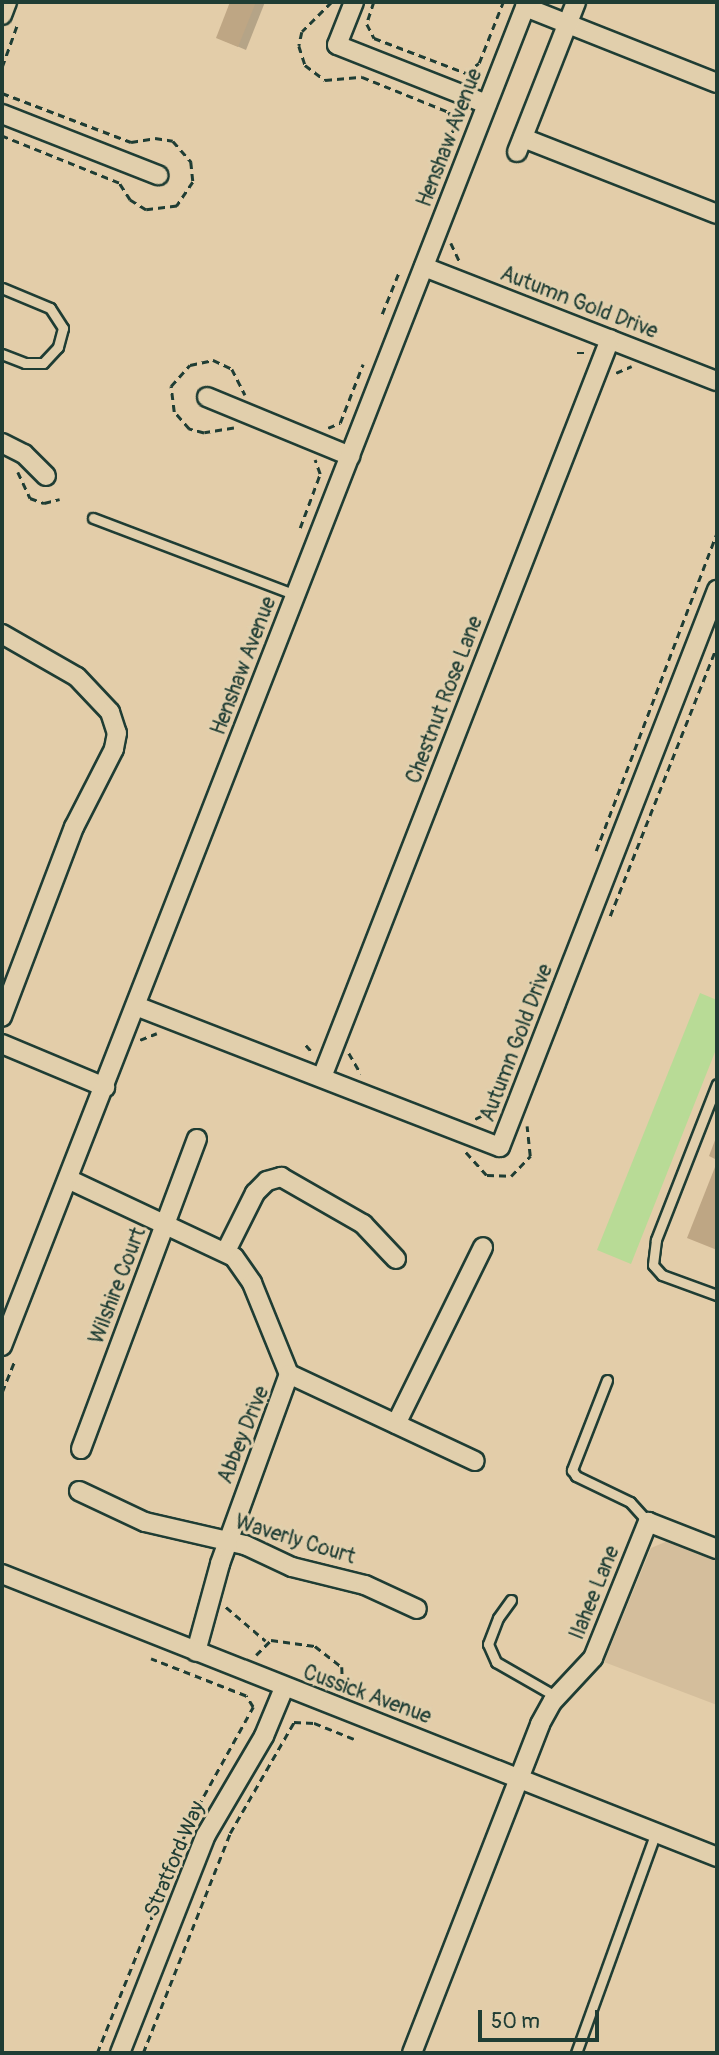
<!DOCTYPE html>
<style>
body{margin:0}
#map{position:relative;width:719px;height:2055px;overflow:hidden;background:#e3cda9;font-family:Pangolin,sans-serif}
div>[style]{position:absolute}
.built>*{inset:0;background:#d4be9c}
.green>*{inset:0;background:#b8db96}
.shadow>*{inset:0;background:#0003}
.building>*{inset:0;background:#bea684}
.path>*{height:2.5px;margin-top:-1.25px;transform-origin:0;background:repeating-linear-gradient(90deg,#1f3d34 0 7px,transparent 0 12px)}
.roads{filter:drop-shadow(2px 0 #1f3d34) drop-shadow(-2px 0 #1f3d34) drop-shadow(0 2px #1f3d34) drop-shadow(0 -2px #1f3d34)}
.service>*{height:9px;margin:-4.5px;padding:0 4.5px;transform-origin:4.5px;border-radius:4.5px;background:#e1cfac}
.minor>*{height:18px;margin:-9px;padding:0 9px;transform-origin:9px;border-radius:9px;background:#e1cfac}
span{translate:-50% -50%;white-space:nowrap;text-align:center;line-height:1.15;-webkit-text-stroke:6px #e1cfac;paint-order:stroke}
.street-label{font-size:21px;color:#1f3d34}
.frame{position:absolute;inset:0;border:4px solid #1f3d34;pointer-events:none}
.scale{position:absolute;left:478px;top:2010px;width:121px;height:32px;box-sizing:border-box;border:4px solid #1f3d34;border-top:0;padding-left:9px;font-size:21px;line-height:24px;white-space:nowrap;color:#1f3d34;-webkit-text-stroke:5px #e1cfac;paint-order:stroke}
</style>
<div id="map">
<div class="built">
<i style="clip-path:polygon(670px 1540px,717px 1560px,717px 1705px,604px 1662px,651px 1548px)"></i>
</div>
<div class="green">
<i style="clip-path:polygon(700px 993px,717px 1000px,717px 1047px,631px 1264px,597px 1250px)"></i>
</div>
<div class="shadow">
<i style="clip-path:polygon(232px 2px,265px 2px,246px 50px,218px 38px)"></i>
</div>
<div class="building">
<i style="clip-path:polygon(230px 2px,256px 2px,238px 47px,216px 38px)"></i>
<i style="clip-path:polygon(717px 1135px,717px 1160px,709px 1156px)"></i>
<i style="clip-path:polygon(717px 1162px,717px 1250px,687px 1238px)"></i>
</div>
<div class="path">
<i style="left:332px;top:2px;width:42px;rotate:135deg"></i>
<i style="left:302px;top:32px;width:14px;rotate:102deg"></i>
<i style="left:299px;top:46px;width:20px;rotate:72deg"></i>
<i style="left:305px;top:65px;width:25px;rotate:37deg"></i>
<i style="left:325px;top:80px;width:37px;rotate:-5deg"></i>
<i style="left:362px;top:77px;width:94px;rotate:21.9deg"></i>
<i style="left:449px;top:112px;width:15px;rotate:67deg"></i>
<i style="left:455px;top:126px;width:57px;rotate:110.7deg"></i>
<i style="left:374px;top:2px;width:23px;rotate:108deg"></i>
<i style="left:367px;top:24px;width:16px;rotate:63deg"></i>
<i style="left:374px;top:38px;width:98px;rotate:20.8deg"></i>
<i style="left:466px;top:73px;width:16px;rotate:-38deg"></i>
<i style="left:479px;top:63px;width:66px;rotate:-68.5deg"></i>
<i style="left:2px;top:67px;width:45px;rotate:-70.3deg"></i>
<i style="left:2px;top:93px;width:138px;rotate:20.8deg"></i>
<i style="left:131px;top:142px;width:24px;rotate:-9deg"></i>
<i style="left:155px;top:138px;width:18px;rotate:9deg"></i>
<i style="left:173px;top:141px;width:28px;rotate:49deg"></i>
<i style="left:191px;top:162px;width:20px;rotate:84deg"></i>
<i style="left:193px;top:182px;width:29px;rotate:124deg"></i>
<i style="left:177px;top:206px;width:31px;rotate:173deg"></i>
<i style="left:146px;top:210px;width:19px;rotate:-148deg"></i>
<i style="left:130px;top:200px;width:20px;rotate:-123deg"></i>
<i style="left:119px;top:183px;width:126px;rotate:-158.1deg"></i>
<i style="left:451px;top:243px;width:21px;rotate:65deg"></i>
<i style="left:382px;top:314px;width:45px;rotate:-68deg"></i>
<i style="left:577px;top:353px;width:10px"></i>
<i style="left:616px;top:373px;width:17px;rotate:-24deg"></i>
<i style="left:234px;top:428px;width:30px;rotate:171deg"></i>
<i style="left:204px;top:433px;width:16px;rotate:-165deg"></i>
<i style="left:189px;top:429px;width:23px;rotate:-131deg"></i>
<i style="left:174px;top:412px;width:26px;rotate:-97deg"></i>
<i style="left:171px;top:386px;width:28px;rotate:-48deg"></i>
<i style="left:190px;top:365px;width:24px;rotate:-12deg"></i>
<i style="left:213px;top:360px;width:21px;rotate:25deg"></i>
<i style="left:232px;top:369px;width:29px;rotate:63deg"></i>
<i style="left:328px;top:428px;width:13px;rotate:-23deg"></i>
<i style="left:340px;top:423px;width:63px;rotate:-68.7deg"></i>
<i style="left:18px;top:472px;width:29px;rotate:65deg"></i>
<i style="left:30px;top:498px;width:15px;rotate:20deg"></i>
<i style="left:44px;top:503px;width:16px;rotate:-14deg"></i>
<i style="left:300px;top:528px;width:58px;rotate:-69.7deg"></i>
<i style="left:320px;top:474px;width:15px;rotate:-110deg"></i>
<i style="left:596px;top:851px;width:340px;rotate:-69.2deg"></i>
<i style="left:610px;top:916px;width:290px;rotate:-68.4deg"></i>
<i style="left:140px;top:1040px;width:18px;rotate:-22deg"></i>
<i style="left:306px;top:1045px;width:9px;rotate:49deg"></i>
<i style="left:349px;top:1053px;width:24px;rotate:60deg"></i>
<i style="left:475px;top:1119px;width:25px;rotate:-27deg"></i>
<i style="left:466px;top:1152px;width:31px;rotate:48deg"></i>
<i style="left:487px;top:1175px;width:24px;rotate:2deg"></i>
<i style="left:511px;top:1176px;width:28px;rotate:-46deg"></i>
<i style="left:530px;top:1156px;width:30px;rotate:-96deg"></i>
<i style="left:2px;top:1392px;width:35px;rotate:-68deg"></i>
<i style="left:226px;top:1607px;width:52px;rotate:40.4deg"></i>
<i style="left:256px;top:1655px;width:21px;rotate:-45deg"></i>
<i style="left:271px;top:1640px;width:44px;rotate:7.8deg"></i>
<i style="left:315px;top:1646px;width:34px;rotate:38deg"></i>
<i style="left:342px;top:1667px;width:23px;rotate:88deg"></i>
<i style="left:97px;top:2053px;width:254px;rotate:-68.1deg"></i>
<i style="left:192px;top:1817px;width:126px;rotate:-61deg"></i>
<i style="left:253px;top:1707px;width:13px;rotate:-122deg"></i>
<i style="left:246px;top:1696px;width:102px;rotate:-158.7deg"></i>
<i style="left:143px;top:2053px;width:237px;rotate:-68.4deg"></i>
<i style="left:230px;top:1833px;width:128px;rotate:-60deg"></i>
<i style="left:294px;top:1722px;width:20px;rotate:3deg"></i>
<i style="left:314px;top:1723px;width:43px;rotate:21.8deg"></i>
</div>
<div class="roads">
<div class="service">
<i style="left:2px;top:288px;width:52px;rotate:22.6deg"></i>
<i style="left:50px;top:308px;width:24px;rotate:57deg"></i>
<i style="left:63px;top:328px;width:20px;rotate:105deg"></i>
<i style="left:58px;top:347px;width:22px;rotate:133deg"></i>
<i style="left:43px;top:363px;width:18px;rotate:180deg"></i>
<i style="left:25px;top:363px;width:25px;rotate:-159deg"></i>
<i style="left:93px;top:518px;width:217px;rotate:20.8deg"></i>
<i style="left:717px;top:1084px;width:168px;rotate:111.4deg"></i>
<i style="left:656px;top:1240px;width:25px;rotate:97deg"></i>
<i style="left:653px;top:1265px;width:13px;rotate:48deg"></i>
<i style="left:662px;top:1275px;width:59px;rotate:20deg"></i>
<i style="left:607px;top:1380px;width:97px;rotate:111.3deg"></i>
<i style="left:572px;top:1470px;width:7px;rotate:56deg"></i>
<i style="left:576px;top:1476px;width:60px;rotate:25.7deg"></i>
<i style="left:630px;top:1502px;width:27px;rotate:48deg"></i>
<i style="left:511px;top:1600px;width:22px;rotate:126deg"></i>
<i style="left:498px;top:1618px;width:28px;rotate:111deg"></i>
<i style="left:488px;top:1644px;width:20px;rotate:66deg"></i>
<i style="left:496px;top:1662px;width:70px;rotate:29.8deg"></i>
<i style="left:576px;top:2053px;width:235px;rotate:-70.1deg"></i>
</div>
<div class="minor">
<i style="left:354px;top:2px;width:46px;rotate:111.6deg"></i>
<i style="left:337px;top:45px;width:161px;rotate:21.5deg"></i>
<i style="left:525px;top:7px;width:206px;rotate:21.6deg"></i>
<i style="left:2px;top:15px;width:14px;rotate:-69deg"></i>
<i style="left:2px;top:114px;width:168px;rotate:21.4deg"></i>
<i style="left:523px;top:138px;width:208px;rotate:21.4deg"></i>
<i style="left:517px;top:152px;width:161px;rotate:-68.5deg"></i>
<i style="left:424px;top:267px;width:314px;rotate:21.3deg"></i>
<i style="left:207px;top:397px;width:155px;rotate:22.4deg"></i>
<i style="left:2px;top:443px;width:25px;rotate:27deg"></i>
<i style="left:24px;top:454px;width:31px;rotate:45deg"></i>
<i style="left:2px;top:634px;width:86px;rotate:29.8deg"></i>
<i style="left:77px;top:677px;width:48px;rotate:46.7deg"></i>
<i style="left:110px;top:712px;width:22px;rotate:72deg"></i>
<i style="left:117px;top:733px;width:16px;rotate:101deg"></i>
<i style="left:114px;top:749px;width:88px;rotate:117.1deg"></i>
<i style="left:74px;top:827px;width:203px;rotate:110.8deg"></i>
<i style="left:136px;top:1006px;width:390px;rotate:21.2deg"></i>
<i style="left:500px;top:1147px;width:598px;rotate:-68.71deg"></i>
<i style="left:2px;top:1044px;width:112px;rotate:22.7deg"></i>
<i style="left:322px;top:1077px;width:792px;rotate:-68.68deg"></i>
<i style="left:68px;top:1179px;width:183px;rotate:25.2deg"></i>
<i style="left:234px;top:1257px;width:32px;rotate:55deg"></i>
<i style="left:252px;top:1283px;width:98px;rotate:67.9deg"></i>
<i style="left:289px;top:1374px;width:202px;rotate:110deg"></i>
<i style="left:220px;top:1564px;width:91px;rotate:105.3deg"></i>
<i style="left:226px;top:1251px;width:65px;rotate:-63.4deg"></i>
<i style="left:255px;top:1193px;width:17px;rotate:-45deg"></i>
<i style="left:267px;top:1181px;width:15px;rotate:-16deg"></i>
<i style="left:281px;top:1177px;width:95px;rotate:29.8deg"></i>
<i style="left:363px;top:1224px;width:48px;rotate:46.7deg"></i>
<i style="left:2px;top:1346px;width:1443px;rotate:-68.66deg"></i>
<i style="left:289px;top:1374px;width:205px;rotate:25.1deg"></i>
<i style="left:396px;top:1424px;width:197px;rotate:-63.8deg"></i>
<i style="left:81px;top:1449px;width:331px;rotate:-69.5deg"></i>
<i style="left:79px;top:1491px;width:73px;rotate:25.2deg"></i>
<i style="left:145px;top:1522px;width:103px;rotate:13deg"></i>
<i style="left:245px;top:1545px;width:52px;rotate:25.1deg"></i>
<i style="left:292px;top:1567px;width:75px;rotate:13.9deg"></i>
<i style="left:365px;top:1585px;width:57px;rotate:24.8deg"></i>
<i style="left:2px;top:1574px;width:769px;rotate:21.59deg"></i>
<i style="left:120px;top:2053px;width:234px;rotate:-68.5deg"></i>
<i style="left:206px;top:1835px;width:115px;rotate:-59.6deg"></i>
<i style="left:264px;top:1736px;width:52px;rotate:-67.4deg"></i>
<i style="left:412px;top:2053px;width:353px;rotate:-68.7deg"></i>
<i style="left:540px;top:1724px;width:26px;rotate:-61deg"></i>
<i style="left:553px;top:1701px;width:59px;rotate:-47.1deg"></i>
<i style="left:593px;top:1658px;width:147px;rotate:-68deg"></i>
<i style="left:648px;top:1522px;width:74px;rotate:21.4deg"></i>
</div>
</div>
<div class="street-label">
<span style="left:450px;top:138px;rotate:-69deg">Henshaw Avenue</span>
<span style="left:579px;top:303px;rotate:21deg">Autumn Gold Drive</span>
<span style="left:244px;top:666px;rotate:-69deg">Henshaw Avenue</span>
<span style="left:445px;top:700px;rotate:-69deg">Chestnut Rose Lane</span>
<span style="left:517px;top:1043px;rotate:-69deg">Autumn Gold Drive</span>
<span style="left:118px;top:1286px;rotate:-69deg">Wilshire Court</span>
<span style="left:244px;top:1435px;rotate:-68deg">Abbey Drive</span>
<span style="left:295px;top:1540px;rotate:17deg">Waverly Court</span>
<span style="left:595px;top:1593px;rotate:-68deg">Ilahee Lane</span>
<span style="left:367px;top:1695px;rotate:20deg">Cussick Avenue</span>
<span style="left:175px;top:1859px;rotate:-67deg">Stratford Way</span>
</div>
<div class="frame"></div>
<div class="scale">50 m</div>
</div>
